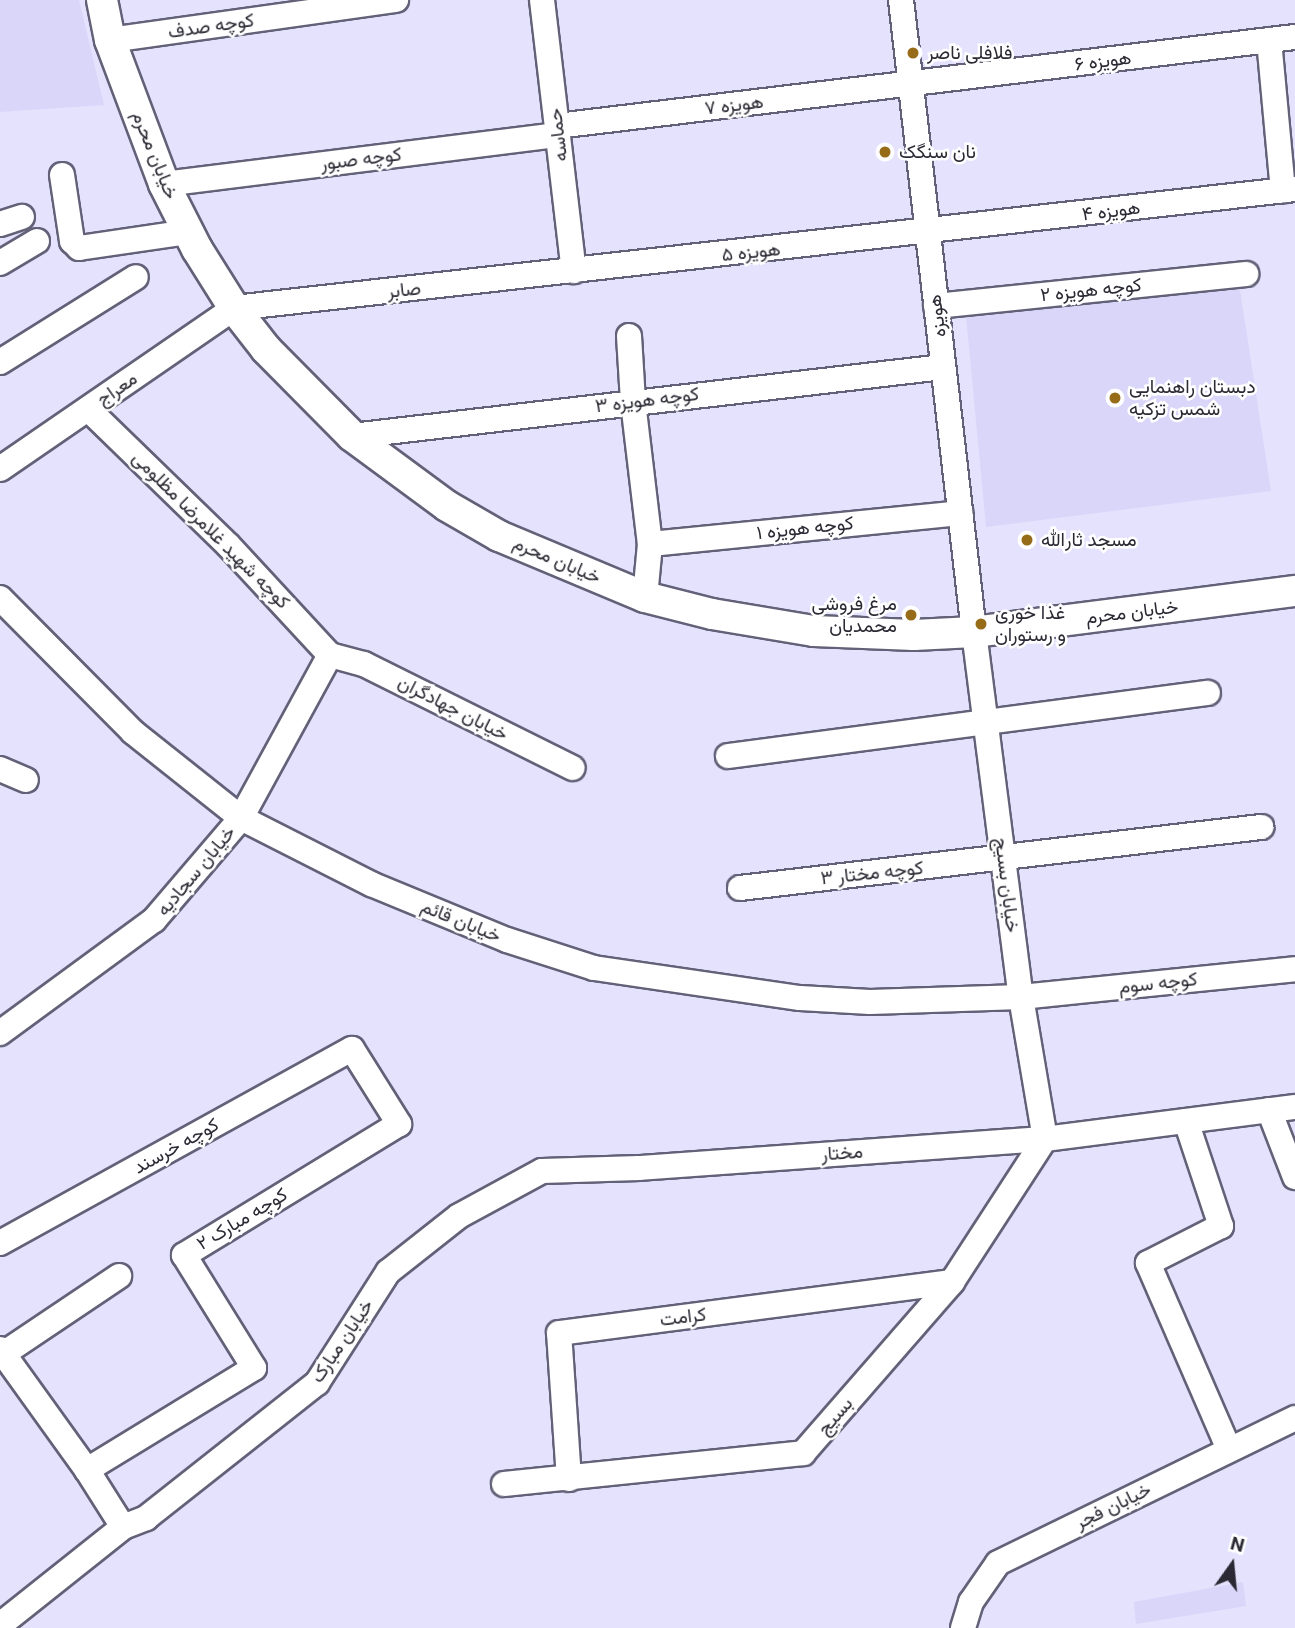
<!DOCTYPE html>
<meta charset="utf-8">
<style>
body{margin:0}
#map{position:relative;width:1295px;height:1628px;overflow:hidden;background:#e4e2fd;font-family:Roboto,Vazirmatn,sans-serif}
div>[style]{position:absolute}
.built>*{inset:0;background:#d9d6f9}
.roads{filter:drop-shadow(2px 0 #636178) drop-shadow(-2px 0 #636178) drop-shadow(0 2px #636178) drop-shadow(0 -2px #636178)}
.minor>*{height:24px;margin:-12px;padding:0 12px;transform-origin:12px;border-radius:12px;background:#fff}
.tertiary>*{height:30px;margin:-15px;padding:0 15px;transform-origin:15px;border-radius:15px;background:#fff}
.dots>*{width:19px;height:19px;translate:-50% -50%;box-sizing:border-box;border:4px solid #fff;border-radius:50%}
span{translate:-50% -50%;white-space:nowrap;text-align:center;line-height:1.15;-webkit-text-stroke:5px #fff;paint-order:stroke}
.street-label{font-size:19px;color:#2b2a34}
.poi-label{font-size:19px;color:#2b2a34}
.left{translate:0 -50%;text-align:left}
.right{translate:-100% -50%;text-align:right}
.north{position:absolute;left:1197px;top:1530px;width:70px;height:70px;-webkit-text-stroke:5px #fff;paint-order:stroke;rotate:15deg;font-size:19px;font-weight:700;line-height:28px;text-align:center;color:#2b2a34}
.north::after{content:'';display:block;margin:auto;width:24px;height:32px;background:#2b2a34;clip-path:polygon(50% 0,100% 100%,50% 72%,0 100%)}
</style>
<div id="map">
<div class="built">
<i style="clip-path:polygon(0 0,79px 0,104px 105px,0 112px)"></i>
<i style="clip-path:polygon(1238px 277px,1271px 491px,986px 527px,965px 305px)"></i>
<i style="clip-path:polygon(1243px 1582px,1246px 1606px,1136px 1624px,1134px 1602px)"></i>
</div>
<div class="roads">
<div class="minor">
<i style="left:542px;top:0;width:273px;rotate:83.3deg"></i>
<i style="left:901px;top:0;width:636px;rotate:83.41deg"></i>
<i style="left:974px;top:632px;width:368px;rotate:82.7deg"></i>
<i style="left:1021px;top:997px;width:144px;rotate:80.4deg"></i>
<i style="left:110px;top:40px;width:289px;rotate:-8deg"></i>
<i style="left:1269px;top:40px;width:151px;rotate:84.7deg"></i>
<i style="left:557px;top:126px;width:743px;rotate:-6.88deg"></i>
<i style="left:62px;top:175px;width:67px;rotate:81.4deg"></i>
<i style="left:72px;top:241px;width:10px;rotate:45deg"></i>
<i style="left:79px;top:248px;width:111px;rotate:-8.3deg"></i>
<i style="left:164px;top:184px;width:397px;rotate:-7.1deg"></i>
<i style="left:0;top:224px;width:23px;rotate:-18deg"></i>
<i style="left:0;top:263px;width:43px;rotate:-30.7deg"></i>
<i style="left:936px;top:306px;width:312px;rotate:-5.9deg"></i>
<i style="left:629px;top:336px;width:66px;rotate:86.5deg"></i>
<i style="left:633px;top:402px;width:143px;rotate:83.2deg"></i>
<i style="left:650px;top:544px;width:53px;rotate:95.4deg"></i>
<i style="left:0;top:362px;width:160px;rotate:-32deg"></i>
<i style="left:88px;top:409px;width:195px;rotate:44.2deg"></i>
<i style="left:228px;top:545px;width:150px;rotate:47.2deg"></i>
<i style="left:352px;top:436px;width:595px;rotate:-6.66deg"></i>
<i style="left:0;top:469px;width:284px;rotate:-34.5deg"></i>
<i style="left:234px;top:308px;width:1068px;rotate:-6.4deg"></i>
<i style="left:650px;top:544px;width:312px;rotate:-5.7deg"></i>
<i style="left:0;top:598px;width:189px;rotate:45.2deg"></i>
<i style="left:133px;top:732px;width:138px;rotate:38.5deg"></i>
<i style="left:241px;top:818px;width:146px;rotate:26.9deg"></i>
<i style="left:371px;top:884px;width:147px;rotate:22.4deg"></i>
<i style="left:507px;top:940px;width:91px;rotate:17.8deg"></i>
<i style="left:594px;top:968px;width:208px;rotate:8.3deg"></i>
<i style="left:800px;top:998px;width:70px;rotate:3.3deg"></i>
<i style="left:870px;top:1002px;width:151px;rotate:-1.9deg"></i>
<i style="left:1021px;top:997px;width:275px;rotate:-5.8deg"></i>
<i style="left:330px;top:655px;width:35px;rotate:15deg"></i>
<i style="left:364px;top:664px;width:233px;rotate:26.5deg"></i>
<i style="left:728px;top:756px;width:484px;rotate:-7.5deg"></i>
<i style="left:0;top:769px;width:28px;rotate:23deg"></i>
<i style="left:740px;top:888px;width:525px;rotate:-6.68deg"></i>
<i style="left:0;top:1033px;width:191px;rotate:-36.3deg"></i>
<i style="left:154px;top:920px;width:134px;rotate:-49.5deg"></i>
<i style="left:241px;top:818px;width:186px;rotate:-61.4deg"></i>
<i style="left:1269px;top:1110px;width:72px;rotate:68.8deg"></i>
<i style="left:1186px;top:1121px;width:111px;rotate:71.6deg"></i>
<i style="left:1221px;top:1226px;width:82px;rotate:153.1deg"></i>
<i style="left:1148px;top:1263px;width:203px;rotate:66.5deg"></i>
<i style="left:0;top:1243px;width:402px;rotate:-28.9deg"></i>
<i style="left:352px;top:1049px;width:89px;rotate:57.9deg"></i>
<i style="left:399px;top:1124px;width:252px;rotate:148.6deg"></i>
<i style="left:184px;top:1255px;width:133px;rotate:58.2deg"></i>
<i style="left:254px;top:1368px;width:196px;rotate:148.6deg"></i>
<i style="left:0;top:1349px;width:149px;rotate:54.3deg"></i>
<i style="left:87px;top:1470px;width:67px;rotate:57.7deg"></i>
<i style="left:3px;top:1354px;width:140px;rotate:-33.9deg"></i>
<i style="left:569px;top:1479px;width:146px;rotate:-93.9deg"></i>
<i style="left:559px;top:1333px;width:396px;rotate:-7.4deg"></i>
<i style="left:504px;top:1484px;width:301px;rotate:-5.9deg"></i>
<i style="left:803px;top:1453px;width:227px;rotate:-48.9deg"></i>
<i style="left:952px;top:1282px;width:171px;rotate:-57deg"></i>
<i style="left:0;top:1625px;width:157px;rotate:-38.5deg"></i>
<i style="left:123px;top:1527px;width:25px;rotate:-21deg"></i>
<i style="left:146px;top:1518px;width:218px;rotate:-38.3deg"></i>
<i style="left:317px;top:1383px;width:132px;rotate:-57.4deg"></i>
<i style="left:388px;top:1272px;width:90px;rotate:-38.3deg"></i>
<i style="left:459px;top:1216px;width:94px;rotate:-28.5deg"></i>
<i style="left:542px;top:1171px;width:97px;rotate:-1.8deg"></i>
<i style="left:639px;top:1168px;width:407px;rotate:-4.1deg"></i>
<i style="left:1045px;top:1139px;width:252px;rotate:-7.3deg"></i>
<i style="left:963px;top:1628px;width:27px;rotate:-73deg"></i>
<i style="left:971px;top:1602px;width:47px;rotate:-55.3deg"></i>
<i style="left:998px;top:1563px;width:331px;rotate:-26deg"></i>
</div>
<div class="tertiary">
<i style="left:102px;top:0;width:41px;rotate:78.7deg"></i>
<i style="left:110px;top:40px;width:154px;rotate:69.4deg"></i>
<i style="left:164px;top:184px;width:73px;rotate:63.1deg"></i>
<i style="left:197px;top:249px;width:70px;rotate:57.9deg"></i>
<i style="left:234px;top:308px;width:52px;rotate:52deg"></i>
<i style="left:266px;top:349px;width:122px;rotate:45.3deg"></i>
<i style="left:352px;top:436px;width:118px;rotate:36.4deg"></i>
<i style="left:447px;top:506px;width:60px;rotate:30deg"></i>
<i style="left:499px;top:536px;width:158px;rotate:22.7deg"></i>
<i style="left:645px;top:597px;width:69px;rotate:14.2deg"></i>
<i style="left:712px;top:614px;width:103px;rotate:9.5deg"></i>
<i style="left:814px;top:631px;width:100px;rotate:2.3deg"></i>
<i style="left:914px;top:635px;width:60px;rotate:-2.9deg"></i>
<i style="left:974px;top:632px;width:324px;rotate:-7.3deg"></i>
</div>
</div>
<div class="dots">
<i style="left:913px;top:53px;background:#966c18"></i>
<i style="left:885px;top:152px;background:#966c18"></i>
<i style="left:1115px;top:398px;background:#966c18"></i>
<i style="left:1027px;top:540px;background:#966c18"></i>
<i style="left:911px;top:615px;background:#966c18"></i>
<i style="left:981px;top:624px;background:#966c18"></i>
</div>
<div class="street-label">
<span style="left:211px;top:26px;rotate:-8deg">کوچه صدف</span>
<span style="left:1103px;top:61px;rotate:-7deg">هویزه ۶</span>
<span style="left:734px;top:105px;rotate:-7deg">هویزه ۷</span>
<span style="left:558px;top:135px;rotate:-97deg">حماسه</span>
<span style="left:155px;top:155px;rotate:68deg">خیابان محرم</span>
<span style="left:361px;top:159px;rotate:-7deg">کوچه صبور</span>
<span style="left:1111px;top:211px;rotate:-7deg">هویزه ۴</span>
<span style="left:751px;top:252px;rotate:-6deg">هویزه ۵</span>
<span style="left:404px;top:290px;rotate:-6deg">صابر</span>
<span style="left:1091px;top:290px;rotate:-6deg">کوچه هویزه ۲</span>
<span style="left:937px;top:316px;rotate:-97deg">هویزه</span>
<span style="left:117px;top:389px;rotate:-35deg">معراج</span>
<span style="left:647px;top:400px;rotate:-7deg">کوچه هویزه ۳</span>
<span style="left:805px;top:528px;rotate:-6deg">کوچه هویزه ۱</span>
<span style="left:211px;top:530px;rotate:45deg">کوچه شهید غلامرضا مظلومی</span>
<span style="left:557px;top:560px;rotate:23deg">خیابان محرم</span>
<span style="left:1132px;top:612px;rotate:-7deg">خیابان محرم</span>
<span style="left:453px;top:708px;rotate:27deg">خیابان جهادگران</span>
<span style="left:196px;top:871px;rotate:-50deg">خیابان سجادیه</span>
<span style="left:872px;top:873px;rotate:-6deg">کوچه مختار ۳</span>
<span style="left:1007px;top:885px;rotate:83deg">خیابان بسیج</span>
<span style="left:461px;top:921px;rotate:22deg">خیابان قائم</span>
<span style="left:1158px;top:983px;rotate:-6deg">کوچه سوم</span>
<span style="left:176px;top:1146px;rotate:-29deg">کوچه خرسند</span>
<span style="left:842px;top:1153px;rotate:-4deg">مختار</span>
<span style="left:242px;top:1219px;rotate:-31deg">کوچه مبارک ۲</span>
<span style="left:683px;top:1317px;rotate:-7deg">کرامت</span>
<span style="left:342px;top:1341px;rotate:-56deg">خیابان مبارک</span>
<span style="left:835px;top:1416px;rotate:-49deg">بسیج</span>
<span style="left:1113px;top:1506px;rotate:-26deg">خیابان فجر</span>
</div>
<div class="poi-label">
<span class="left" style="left:927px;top:53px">فلافلی ناصر</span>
<span class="left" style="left:899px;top:152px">نان سنگک</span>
<span class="left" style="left:1129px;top:398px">دبستان راهنمایی<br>شمس تزکیه</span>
<span class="left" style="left:1041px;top:540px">مسجد ثارالله</span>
<span class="right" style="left:897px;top:615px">مرغ فروشی<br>محمدیان</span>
<span class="left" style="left:995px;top:624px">غذا خوری<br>و رستوران</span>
</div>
<div class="north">N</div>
</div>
